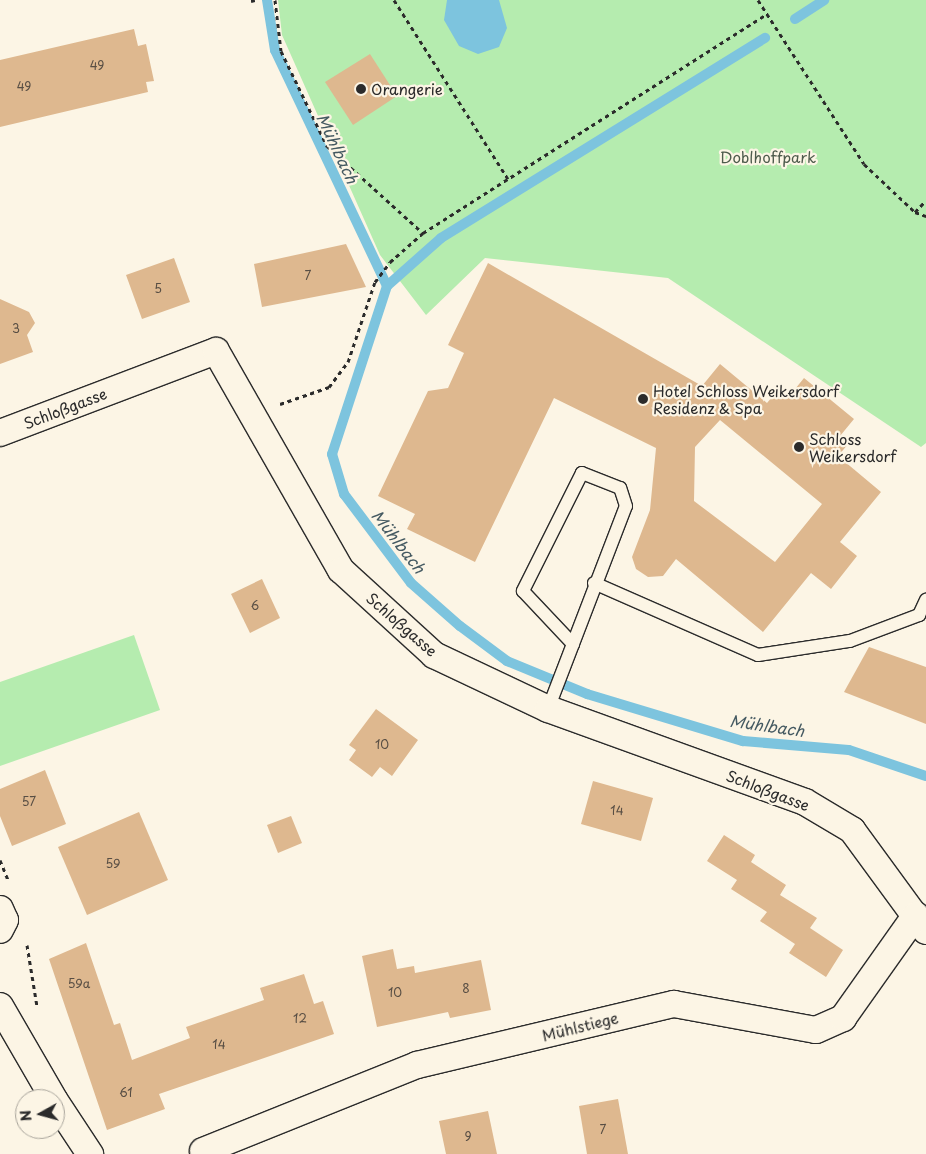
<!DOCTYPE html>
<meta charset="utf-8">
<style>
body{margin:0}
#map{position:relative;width:926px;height:1154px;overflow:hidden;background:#fcf5e5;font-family:"Playpen Sans",sans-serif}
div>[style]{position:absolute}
.green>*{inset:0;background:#b5ecaf}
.water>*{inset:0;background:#7dc4de}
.stream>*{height:10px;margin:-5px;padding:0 5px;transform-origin:5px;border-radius:5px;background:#7dc4de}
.building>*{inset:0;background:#deb88f}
.path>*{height:3px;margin-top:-1.5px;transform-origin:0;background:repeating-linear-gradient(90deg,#2b2b2b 0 4px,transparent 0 8px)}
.roads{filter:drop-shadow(1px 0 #2b2b2b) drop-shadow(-1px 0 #2b2b2b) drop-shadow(0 1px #2b2b2b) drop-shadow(0 -1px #2b2b2b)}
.lane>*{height:12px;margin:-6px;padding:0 6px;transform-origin:6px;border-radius:6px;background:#fcf5e5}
.street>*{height:26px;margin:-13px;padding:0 13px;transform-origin:13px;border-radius:13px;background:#fcf5e5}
.dots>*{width:14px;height:14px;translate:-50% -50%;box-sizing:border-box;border:2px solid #fcf5e5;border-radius:50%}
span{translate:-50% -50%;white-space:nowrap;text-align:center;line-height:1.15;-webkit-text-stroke:4.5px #fcf5e5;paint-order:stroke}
.number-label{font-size:12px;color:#584e44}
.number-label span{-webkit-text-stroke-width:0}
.poi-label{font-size:15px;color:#2b2b2b}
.left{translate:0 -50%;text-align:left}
.park-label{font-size:15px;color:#4e5b4c}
.street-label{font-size:15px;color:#2b2b2b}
.water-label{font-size:16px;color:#445961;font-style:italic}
.north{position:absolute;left:15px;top:1089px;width:50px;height:50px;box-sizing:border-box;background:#fcf5e5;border:1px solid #a8a49b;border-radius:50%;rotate:263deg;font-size:14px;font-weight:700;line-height:20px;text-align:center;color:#2b2b2b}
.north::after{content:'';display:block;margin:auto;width:18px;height:22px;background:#2b2b2b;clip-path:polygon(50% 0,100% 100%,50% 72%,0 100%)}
</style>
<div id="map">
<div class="green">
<i style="clip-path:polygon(278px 0,926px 0,926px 443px,921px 447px,668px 278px,485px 258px,426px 315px,380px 255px,282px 35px)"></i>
<i style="clip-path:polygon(134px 635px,160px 710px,0 766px,0 682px)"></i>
</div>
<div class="water">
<i style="clip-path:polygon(447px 0,499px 0,507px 28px,499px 47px,478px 54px,459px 46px,444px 20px)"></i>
</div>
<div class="stream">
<i style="left:267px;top:0;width:51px;rotate:80.9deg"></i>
<i style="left:275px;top:50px;width:261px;rotate:64.6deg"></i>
<i style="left:387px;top:286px;width:177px;rotate:108.1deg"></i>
<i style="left:332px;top:454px;width:42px;rotate:73.3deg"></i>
<i style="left:344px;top:494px;width:111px;rotate:53deg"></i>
<i style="left:411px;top:583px;width:65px;rotate:41.3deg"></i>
<i style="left:460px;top:626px;width:59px;rotate:36.7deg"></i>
<i style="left:507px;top:661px;width:87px;rotate:22.4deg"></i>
<i style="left:587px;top:694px;width:163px;rotate:16.8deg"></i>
<i style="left:743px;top:741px;width:106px;rotate:4.9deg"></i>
<i style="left:849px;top:750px;width:81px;rotate:18.7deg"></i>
<i style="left:795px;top:19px;width:35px;rotate:-33deg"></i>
<i style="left:387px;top:286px;width:72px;rotate:-41.6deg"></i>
<i style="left:441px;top:238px;width:381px;rotate:-31.7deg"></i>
</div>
<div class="building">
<i style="clip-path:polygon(134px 29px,138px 46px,146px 44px,154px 81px,146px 82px,148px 92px,0 127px,0 60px)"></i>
<i style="clip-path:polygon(370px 54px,397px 96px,353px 125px,325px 82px)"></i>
<i style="clip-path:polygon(346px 244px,366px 287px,262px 307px,254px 264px)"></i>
<i style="clip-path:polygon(174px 258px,190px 302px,142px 319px,126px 275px)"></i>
<i style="clip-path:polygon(evenodd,488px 263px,702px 386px,720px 364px,767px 403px,777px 391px,787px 399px,804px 378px,854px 419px,840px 436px,849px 443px,838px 456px,881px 492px,840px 542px,857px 556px,831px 589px,811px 573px,763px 632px,676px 559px,663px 576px,648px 577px,636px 569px,632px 557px,650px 510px,656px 448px,554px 398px,475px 562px,407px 529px,415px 514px,378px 496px,428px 391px,448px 388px,464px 353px,448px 345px,488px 263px,720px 420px,822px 504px,775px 562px,694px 501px,695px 447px,720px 420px)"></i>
<i style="clip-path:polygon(0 299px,29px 312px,35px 323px,27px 335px,33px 352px,0 364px)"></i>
<i style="clip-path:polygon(262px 579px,280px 618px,250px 633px,231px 594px)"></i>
<i style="clip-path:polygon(869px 647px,926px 667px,926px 724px,844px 692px)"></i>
<i style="clip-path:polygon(376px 709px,418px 740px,392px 776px,380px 767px,372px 777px,349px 760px,356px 750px,349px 745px)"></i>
<i style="clip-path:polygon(45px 770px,66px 824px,12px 846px,0 816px,0 789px)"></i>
<i style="clip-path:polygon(593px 781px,653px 798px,641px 841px,581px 824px)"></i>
<i style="clip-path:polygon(139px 812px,168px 880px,87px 915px,58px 847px)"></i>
<i style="clip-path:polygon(291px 816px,302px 843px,278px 853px,267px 825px)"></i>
<i style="clip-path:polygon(724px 835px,755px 855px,751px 862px,786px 885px,780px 895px,817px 918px,810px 928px,843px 950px,826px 977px,789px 953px,795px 944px,760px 921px,767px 912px,731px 889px,737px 880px,707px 861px)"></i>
<i style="clip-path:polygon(86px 943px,114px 1025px,120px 1023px,132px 1060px,190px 1038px,186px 1027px,264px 1000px,260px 988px,304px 974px,314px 1004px,323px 1001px,334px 1034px,159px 1094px,165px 1109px,107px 1130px,49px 959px)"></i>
<i style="clip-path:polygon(393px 949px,397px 969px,414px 966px,415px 973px,481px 960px,491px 1010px,450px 1018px,448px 1012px,377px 1027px,362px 956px)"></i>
<i style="clip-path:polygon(618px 1099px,628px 1154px,587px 1154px,579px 1106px)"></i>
<i style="clip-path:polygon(488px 1111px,497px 1154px,446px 1154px,439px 1121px)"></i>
</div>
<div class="path">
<i style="left:275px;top:0;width:51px;rotate:83.3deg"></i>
<i style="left:281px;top:51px;width:106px;rotate:64.2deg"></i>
<i style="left:327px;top:146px;width:130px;rotate:42.2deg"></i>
<i style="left:394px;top:0;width:212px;rotate:57.5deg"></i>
<i style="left:758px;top:0;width:195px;rotate:57.1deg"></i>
<i style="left:864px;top:164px;width:70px;rotate:43.3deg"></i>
<i style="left:915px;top:212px;width:12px;rotate:20deg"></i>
<i style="left:251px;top:1px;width:4px;rotate:-14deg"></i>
<i style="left:915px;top:212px;width:16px;rotate:-47deg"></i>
<i style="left:280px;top:404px;width:52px;rotate:-19.1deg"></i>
<i style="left:329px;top:387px;width:31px;rotate:-53deg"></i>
<i style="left:348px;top:362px;width:84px;rotate:-71.4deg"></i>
<i style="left:375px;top:282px;width:25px;rotate:-53deg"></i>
<i style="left:390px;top:262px;width:44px;rotate:-41.3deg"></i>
<i style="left:423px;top:233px;width:408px;rotate:-32.5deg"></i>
<i style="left:0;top:860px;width:22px;rotate:68deg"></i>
<i style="left:27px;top:945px;width:62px;rotate:80.7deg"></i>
</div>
<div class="roads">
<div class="lane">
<i style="left:594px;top:583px;width:179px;rotate:23.7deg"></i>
<i style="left:758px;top:655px;width:93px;rotate:-8.7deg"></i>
<i style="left:850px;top:641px;width:74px;rotate:-20.6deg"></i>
<i style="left:919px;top:615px;width:17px;rotate:-65deg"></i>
<i style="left:548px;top:709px;width:217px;rotate:-69deg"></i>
<i style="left:626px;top:506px;width:19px;rotate:-108deg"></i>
<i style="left:620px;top:488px;width:41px;rotate:-158.5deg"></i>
<i style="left:582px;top:473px;width:132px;rotate:116.6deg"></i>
<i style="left:523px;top:591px;width:73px;rotate:46.7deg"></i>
</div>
<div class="street">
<i style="left:0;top:433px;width:231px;rotate:-20.8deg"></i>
<i style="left:216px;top:351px;width:252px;rotate:60.3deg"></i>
<i style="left:341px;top:570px;width:126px;rotate:42.4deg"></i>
<i style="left:434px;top:655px;width:126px;rotate:25.3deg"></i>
<i style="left:548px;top:709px;width:273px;rotate:19.9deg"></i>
<i style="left:805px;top:802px;width:55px;rotate:30.8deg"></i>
<i style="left:852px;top:830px;width:125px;rotate:53.8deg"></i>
<i style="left:0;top:909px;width:12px;rotate:66deg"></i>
<i style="left:5px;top:920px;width:11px;rotate:117deg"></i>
<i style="left:0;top:1006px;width:108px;rotate:59.9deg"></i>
<i style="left:55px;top:1101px;width:64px;rotate:56.6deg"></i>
<i style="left:203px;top:1151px;width:231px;rotate:-21.9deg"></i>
<i style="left:417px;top:1065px;width:264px;rotate:-13.4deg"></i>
<i style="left:674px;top:1004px;width:144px;rotate:10.4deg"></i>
<i style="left:816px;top:1030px;width:30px;rotate:-24deg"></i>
<i style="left:843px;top:1018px;width:126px;rotate:-54.7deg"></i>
</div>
</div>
<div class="dots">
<i style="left:361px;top:89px;background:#2b2b2b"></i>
<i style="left:643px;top:399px;background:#2b2b2b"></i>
<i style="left:799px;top:447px;background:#2b2b2b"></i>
</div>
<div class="number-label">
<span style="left:97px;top:66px">49</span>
<span style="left:24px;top:87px">49</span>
<span style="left:308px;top:276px">7</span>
<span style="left:158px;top:289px">5</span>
<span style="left:16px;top:329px">3</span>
<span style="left:255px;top:606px">6</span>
<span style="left:382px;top:745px">10</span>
<span style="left:29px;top:802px">57</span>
<span style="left:617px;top:811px">14</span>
<span style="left:113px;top:864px">59</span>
<span style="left:79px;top:984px">59a</span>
<span style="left:466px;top:989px">8</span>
<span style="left:395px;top:993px">10</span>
<span style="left:300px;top:1019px">12</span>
<span style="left:219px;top:1045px">14</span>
<span style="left:126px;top:1093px">61</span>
<span style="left:603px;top:1130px">7</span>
<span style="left:468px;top:1137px">9</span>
</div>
<div class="poi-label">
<span class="left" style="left:371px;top:89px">Orangerie</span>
<span class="left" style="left:653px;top:399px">Hotel Schloss Weikersdorf<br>Residenz &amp; Spa</span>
<span class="left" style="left:809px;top:447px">Schloss<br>Weikersdorf</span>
</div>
<div class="park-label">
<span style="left:768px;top:157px">Doblhoffpark</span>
</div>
<div class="street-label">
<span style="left:65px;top:408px;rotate:-21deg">Schloßgasse</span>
<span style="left:402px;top:624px;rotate:41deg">Schloßgasse</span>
<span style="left:768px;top:790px;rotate:21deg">Schloßgasse</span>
<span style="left:580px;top:1026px;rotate:-14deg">Mühlstiege</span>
</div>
<div class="water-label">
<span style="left:338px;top:148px;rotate:65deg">Mühlbach</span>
<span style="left:399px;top:541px;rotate:52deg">Mühlbach</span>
<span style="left:767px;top:725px;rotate:8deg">Mühlbach</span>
</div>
<div class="north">N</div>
</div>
